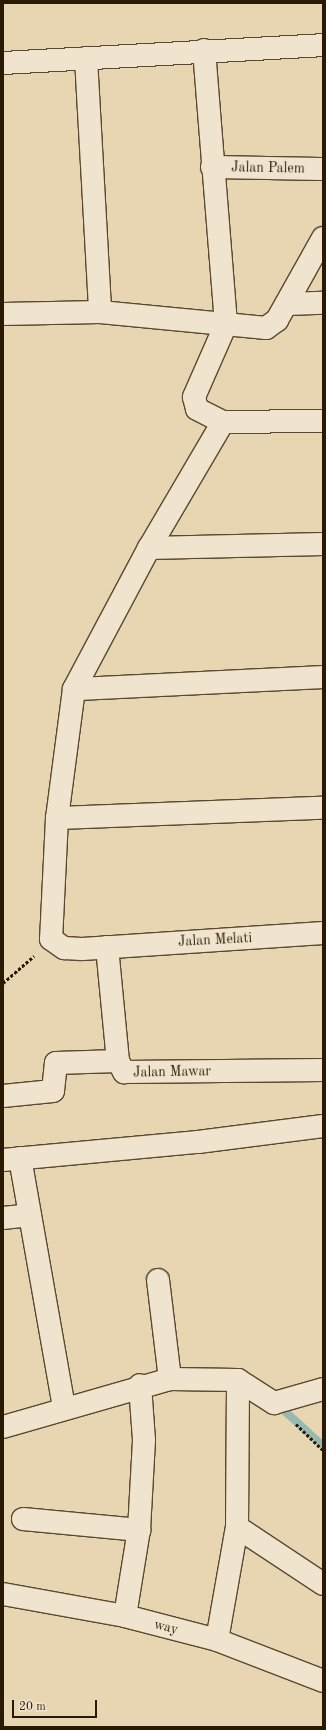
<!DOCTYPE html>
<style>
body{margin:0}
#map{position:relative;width:326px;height:1730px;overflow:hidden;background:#e8d6b3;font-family:"Old Standard TT",serif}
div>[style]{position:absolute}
.stream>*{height:8px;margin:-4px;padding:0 4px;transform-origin:4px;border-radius:4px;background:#98b8b2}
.path>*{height:2.5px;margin-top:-1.25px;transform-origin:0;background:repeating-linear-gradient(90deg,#2a1903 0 3px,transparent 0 5px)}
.roads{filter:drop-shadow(1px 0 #5a482f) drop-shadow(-1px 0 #5a482f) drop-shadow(0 1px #5a482f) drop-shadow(0 -1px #5a482f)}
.minor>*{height:22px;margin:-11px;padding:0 11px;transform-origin:11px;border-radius:11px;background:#f0e4ce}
span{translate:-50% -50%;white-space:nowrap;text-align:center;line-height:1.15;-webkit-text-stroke:4px #f0e4ce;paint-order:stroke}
.street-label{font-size:14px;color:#2a1903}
.frame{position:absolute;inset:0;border:4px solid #2a1903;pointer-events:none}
.scale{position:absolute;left:12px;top:1700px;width:85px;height:18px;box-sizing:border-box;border:2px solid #2a1903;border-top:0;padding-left:5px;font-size:12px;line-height:14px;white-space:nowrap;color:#2a1903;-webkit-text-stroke:3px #f0e4ce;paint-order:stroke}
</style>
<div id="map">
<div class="stream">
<i style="left:278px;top:1405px;width:61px;rotate:42.3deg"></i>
</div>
<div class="path">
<i style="left:3px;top:983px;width:41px;rotate:-41.1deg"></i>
<i style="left:296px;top:1424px;width:37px;rotate:44deg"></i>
</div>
<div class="roads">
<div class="minor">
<i style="left:204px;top:50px;width:275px;rotate:85.4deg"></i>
<i style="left:226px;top:324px;width:80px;rotate:113.7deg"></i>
<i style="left:194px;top:397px;width:12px;rotate:76deg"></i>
<i style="left:197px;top:409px;width:29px;rotate:27deg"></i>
<i style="left:223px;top:422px;width:100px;rotate:-0.6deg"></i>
<i style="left:86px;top:58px;width:254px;rotate:86.8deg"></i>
<i style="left:3px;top:63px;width:321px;rotate:-3.2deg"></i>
<i style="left:212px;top:167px;width:111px;rotate:1deg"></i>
<i style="left:287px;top:304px;width:36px;rotate:-2deg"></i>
<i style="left:3px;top:314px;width:97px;rotate:-1.2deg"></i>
<i style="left:100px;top:312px;width:167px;rotate:5.5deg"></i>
<i style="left:266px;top:328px;width:14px;rotate:-36deg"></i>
<i style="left:277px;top:320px;width:94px;rotate:-60.7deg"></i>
<i style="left:149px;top:548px;width:146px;rotate:-59.6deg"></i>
<i style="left:323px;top:677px;width:249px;rotate:177.2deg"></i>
<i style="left:74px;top:689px;width:130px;rotate:97.5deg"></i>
<i style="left:57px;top:818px;width:121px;rotate:92.8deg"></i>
<i style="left:51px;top:939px;width:16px;rotate:35deg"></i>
<i style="left:64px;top:948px;width:18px;rotate:3deg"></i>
<i style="left:82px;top:949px;width:242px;rotate:-3.8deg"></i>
<i style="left:74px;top:689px;width:160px;rotate:-62deg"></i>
<i style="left:149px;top:548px;width:174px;rotate:-1.3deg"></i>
<i style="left:57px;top:818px;width:266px;rotate:-2.2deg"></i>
<i style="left:107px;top:947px;width:115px;rotate:84.5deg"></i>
<i style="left:118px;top:1061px;width:13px;rotate:61deg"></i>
<i style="left:124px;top:1072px;width:199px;rotate:-0.6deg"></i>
<i style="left:3px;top:1096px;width:50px;rotate:-5.7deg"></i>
<i style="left:53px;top:1091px;width:28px;rotate:-84deg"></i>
<i style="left:56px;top:1063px;width:62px;rotate:-1.8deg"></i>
<i style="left:20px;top:1158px;width:254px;rotate:80deg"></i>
<i style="left:3px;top:1160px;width:196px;rotate:-5.3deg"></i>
<i style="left:198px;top:1142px;width:126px;rotate:-7.3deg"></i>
<i style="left:3px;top:1218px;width:27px;rotate:-6deg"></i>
<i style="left:158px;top:1280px;width:100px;rotate:83.1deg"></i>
<i style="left:3px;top:1427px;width:174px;rotate:-16deg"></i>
<i style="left:170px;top:1379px;width:68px;rotate:0.8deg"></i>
<i style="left:238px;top:1380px;width:43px;rotate:32.6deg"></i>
<i style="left:274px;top:1403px;width:51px;rotate:-15.9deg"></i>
<i style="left:23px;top:1519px;width:117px;rotate:5.4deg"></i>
<i style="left:237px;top:1527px;width:103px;rotate:33.5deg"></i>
<i style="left:3px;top:1594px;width:124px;rotate:10.2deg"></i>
<i style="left:125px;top:1616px;width:95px;rotate:14.6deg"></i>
<i style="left:217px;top:1640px;width:114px;rotate:21.1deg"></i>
<i style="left:125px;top:1616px;width:87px;rotate:-80.8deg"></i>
<i style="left:139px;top:1530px;width:90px;rotate:-86.8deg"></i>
<i style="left:144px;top:1440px;width:55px;rotate:-94.2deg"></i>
<i style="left:217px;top:1640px;width:115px;rotate:-80deg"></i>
<i style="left:237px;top:1527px;width:147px;rotate:-89.6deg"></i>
</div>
</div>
<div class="street-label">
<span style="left:268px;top:168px;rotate:1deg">Jalan Palem</span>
<span style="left:215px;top:940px;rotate:-3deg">Jalan Melati</span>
<span style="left:172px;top:1072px;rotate:-1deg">Jalan Mawar</span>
<span style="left:166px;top:1627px;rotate:15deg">way</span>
</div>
<div class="frame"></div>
<div class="scale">20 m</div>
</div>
